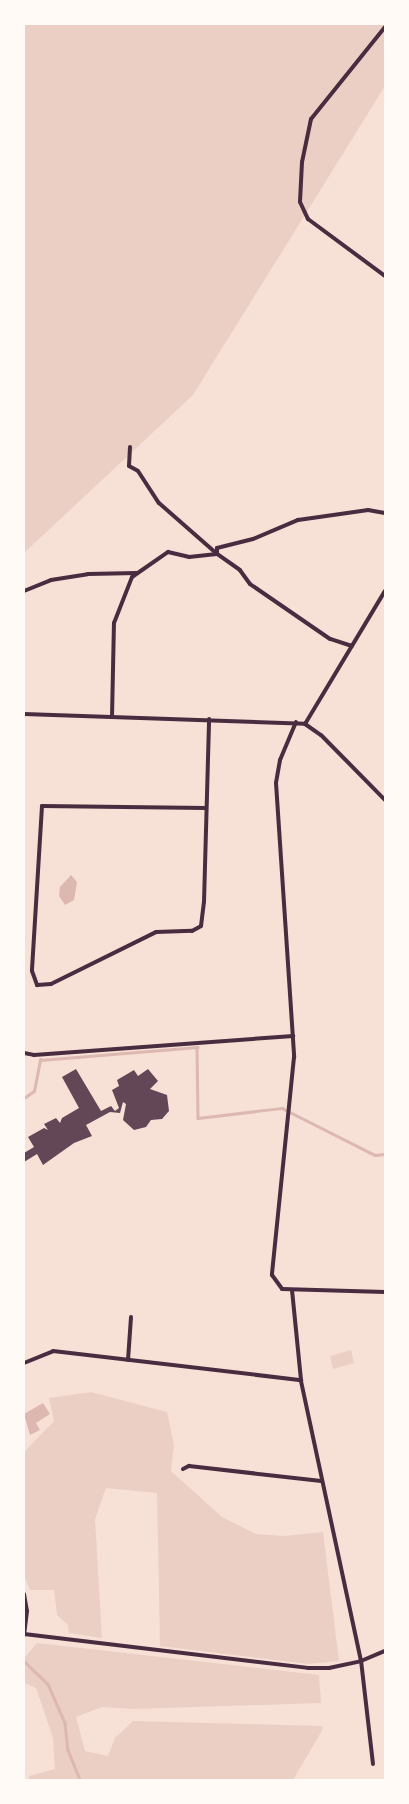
<!DOCTYPE html>
<style>
body{margin:0}
#map{position:relative;width:409px;height:1804px;overflow:hidden;background:#f7e1d7;font-family:"Crimson Pro",serif}
div>[style]{position:absolute}
.green>*{inset:0;background:#ebcfc5}
.water>*{inset:0;background:#dcb8b0}
.stream>*{height:2.5px;margin:-1.25px;padding:0 1.25px;transform-origin:1.25px;border-radius:1.25px;background:#dcb8b0}
.building>*{inset:0;background:#644757}
.minor>*{height:4px;margin:-2px;padding:0 2px;transform-origin:2px;border-radius:2px;background:#4a2c40}
span{translate:-50% -50%;white-space:nowrap;text-align:center;line-height:1.15;-webkit-text-stroke:4.5px #fffaf5;paint-order:stroke}
.frame{position:absolute;inset:0;border:25px solid #fffaf5;pointer-events:none}
</style>
<div id="map">
<div class="green">
<i style="clip-path:polygon(24px 24px,385px 24px,385px 86px,193px 395px,24px 553px)"></i>
<i style="clip-path:polygon(351px 1350px,354px 1363px,333px 1369px,330px 1356px)"></i>
<i style="clip-path:polygon(91px 1392px,167px 1412px,174px 1445px,171px 1471px,222px 1517px,256px 1534px,284px 1536px,323px 1532px,339px 1661px,308px 1664px,160px 1646px,157px 1493px,106px 1488px,95px 1519px,102px 1638px,69px 1633px,68px 1625px,57px 1615px,54px 1590px,30px 1590px,24px 1576px,24px 1452px,54px 1421px,49px 1398px)"></i>
<i style="clip-path:polygon(37px 1643px,319px 1675px,321px 1703px,133px 1709px,102px 1707px,76px 1717px,85px 1751px,108px 1756px,115px 1738px,133px 1721px,322px 1726px,323px 1729px,293px 1780px,29px 1780px,29px 1776px,55px 1769px,53px 1738px,36px 1688px,24px 1683px,24px 1658px)"></i>
</div>
<div class="water">
<i style="clip-path:polygon(71px 875px,77px 882px,74px 900px,65px 905px,59px 896px,60px 887px)"></i>
<i style="clip-path:polygon(43px 1403px,50px 1414px,36px 1423px,40px 1430px,30px 1435px,24px 1414px)"></i>
</div>
<div class="stream">
<i style="left:24px;top:1098px;width:12px;rotate:-35deg"></i>
<i style="left:34px;top:1091px;width:32px;rotate:-79deg"></i>
<i style="left:40px;top:1060px;width:158px;rotate:-4.7deg"></i>
<i style="left:197px;top:1047px;width:71px;rotate:89.2deg"></i>
<i style="left:198px;top:1118px;width:85px;rotate:-6.8deg"></i>
<i style="left:282px;top:1108px;width:104px;rotate:26.8deg"></i>
<i style="left:375px;top:1155px;width:10px;rotate:-6deg"></i>
<i style="left:24px;top:1661px;width:33px;rotate:44deg"></i>
<i style="left:48px;top:1684px;width:43px;rotate:66.4deg"></i>
<i style="left:65px;top:1723px;width:27px;rotate:84deg"></i>
<i style="left:68px;top:1750px;width:32px;rotate:68deg"></i>
</div>
<div class="building">
<i style="clip-path:polygon(76px 1069px,101px 1111px,111px 1106px,115px 1111px,119px 1108px,112px 1090px,119px 1086px,117px 1080px,134px 1070px,138px 1076px,148px 1069px,158px 1081px,150px 1089px,167px 1095px,169px 1111px,162px 1119px,151px 1120px,146px 1127px,134px 1130px,123px 1120px,126px 1104px,123px 1102px,120px 1113px,110px 1112px,86px 1125px,92px 1136px,74px 1143px,43px 1165px,37px 1154px,24px 1162px,24px 1153px,34px 1147px,28px 1137px,44px 1128px,48px 1130px,44px 1124px,56px 1118px,60px 1123px,62px 1118px,79px 1108px,62px 1077px)"></i>
</div>
<div class="minor">
<i style="left:385px;top:27px;width:118px;rotate:128.8deg"></i>
<i style="left:311px;top:119px;width:44px;rotate:101.8deg"></i>
<i style="left:302px;top:162px;width:40px;rotate:92.9deg"></i>
<i style="left:300px;top:202px;width:19px;rotate:65deg"></i>
<i style="left:308px;top:219px;width:96px;rotate:36.5deg"></i>
<i style="left:130px;top:447px;width:19px;rotate:93deg"></i>
<i style="left:129px;top:466px;width:10px;rotate:29deg"></i>
<i style="left:138px;top:471px;width:38px;rotate:57deg"></i>
<i style="left:159px;top:503px;width:77px;rotate:41.3deg"></i>
<i style="left:24px;top:591px;width:29px;rotate:-22deg"></i>
<i style="left:51px;top:580px;width:37px;rotate:-9deg"></i>
<i style="left:88px;top:574px;width:49px;rotate:-1.2deg"></i>
<i style="left:352px;top:646px;width:23px;rotate:-162deg"></i>
<i style="left:330px;top:639px;width:97px;rotate:-145.5deg"></i>
<i style="left:250px;top:584px;width:17px;rotate:-126deg"></i>
<i style="left:240px;top:570px;width:28px;rotate:-145deg"></i>
<i style="left:217px;top:554px;width:6px;rotate:-90deg"></i>
<i style="left:217px;top:548px;width:37px;rotate:-14deg"></i>
<i style="left:253px;top:539px;width:49px;rotate:-22.9deg"></i>
<i style="left:298px;top:520px;width:71px;rotate:-8.1deg"></i>
<i style="left:368px;top:510px;width:17px;rotate:10deg"></i>
<i style="left:24px;top:714px;width:281px;rotate:2deg"></i>
<i style="left:305px;top:724px;width:19px;rotate:35deg"></i>
<i style="left:321px;top:735px;width:91px;rotate:45.4deg"></i>
<i style="left:112px;top:717px;width:94px;rotate:-88.8deg"></i>
<i style="left:114px;top:623px;width:49px;rotate:-68.6deg"></i>
<i style="left:132px;top:577px;width:44px;rotate:-34.8deg"></i>
<i style="left:168px;top:552px;width:22px;rotate:13deg"></i>
<i style="left:189px;top:557px;width:28px;rotate:-6deg"></i>
<i style="left:296px;top:722px;width:41px;rotate:112.8deg"></i>
<i style="left:280px;top:760px;width:23px;rotate:100deg"></i>
<i style="left:276px;top:783px;width:275px;rotate:86.2deg"></i>
<i style="left:294px;top:1057px;width:219px;rotate:95.8deg"></i>
<i style="left:272px;top:1275px;width:17px;rotate:54deg"></i>
<i style="left:282px;top:1289px;width:103px;rotate:1.7deg"></i>
<i style="left:305px;top:724px;width:155px;rotate:-59deg"></i>
<i style="left:206px;top:808px;width:164px;rotate:-179.3deg"></i>
<i style="left:42px;top:806px;width:165px;rotate:93.5deg"></i>
<i style="left:32px;top:971px;width:15px;rotate:70deg"></i>
<i style="left:37px;top:985px;width:14px;rotate:-4deg"></i>
<i style="left:51px;top:984px;width:117px;rotate:-26.3deg"></i>
<i style="left:156px;top:932px;width:36px;rotate:-2deg"></i>
<i style="left:192px;top:931px;width:10px;rotate:-29deg"></i>
<i style="left:201px;top:926px;width:24px;rotate:-83deg"></i>
<i style="left:204px;top:902px;width:183px;rotate:-88.4deg"></i>
<i style="left:24px;top:1053px;width:10px;rotate:11deg"></i>
<i style="left:34px;top:1055px;width:260px;rotate:-4.2deg"></i>
<i style="left:128px;top:1360px;width:43px;rotate:-86deg"></i>
<i style="left:24px;top:1363px;width:31px;rotate:-22deg"></i>
<i style="left:53px;top:1351px;width:250px;rotate:6.7deg"></i>
<i style="left:183px;top:1469px;width:7px;rotate:-27deg"></i>
<i style="left:189px;top:1466px;width:133px;rotate:6.5deg"></i>
<i style="left:24px;top:1594px;width:17px;rotate:80deg"></i>
<i style="left:27px;top:1611px;width:24px;rotate:97deg"></i>
<i style="left:24px;top:1634px;width:286px;rotate:6.8deg"></i>
<i style="left:308px;top:1668px;width:21px"></i>
<i style="left:329px;top:1668px;width:33px;rotate:-12deg"></i>
<i style="left:361px;top:1661px;width:287px;rotate:-102.1deg"></i>
<i style="left:301px;top:1380px;width:90px;rotate:-95.7deg"></i>
<i style="left:373px;top:1764px;width:104px;rotate:-96.6deg"></i>
<i style="left:361px;top:1661px;width:26px;rotate:-23deg"></i>
</div>
<div class="frame"></div>
</div>
